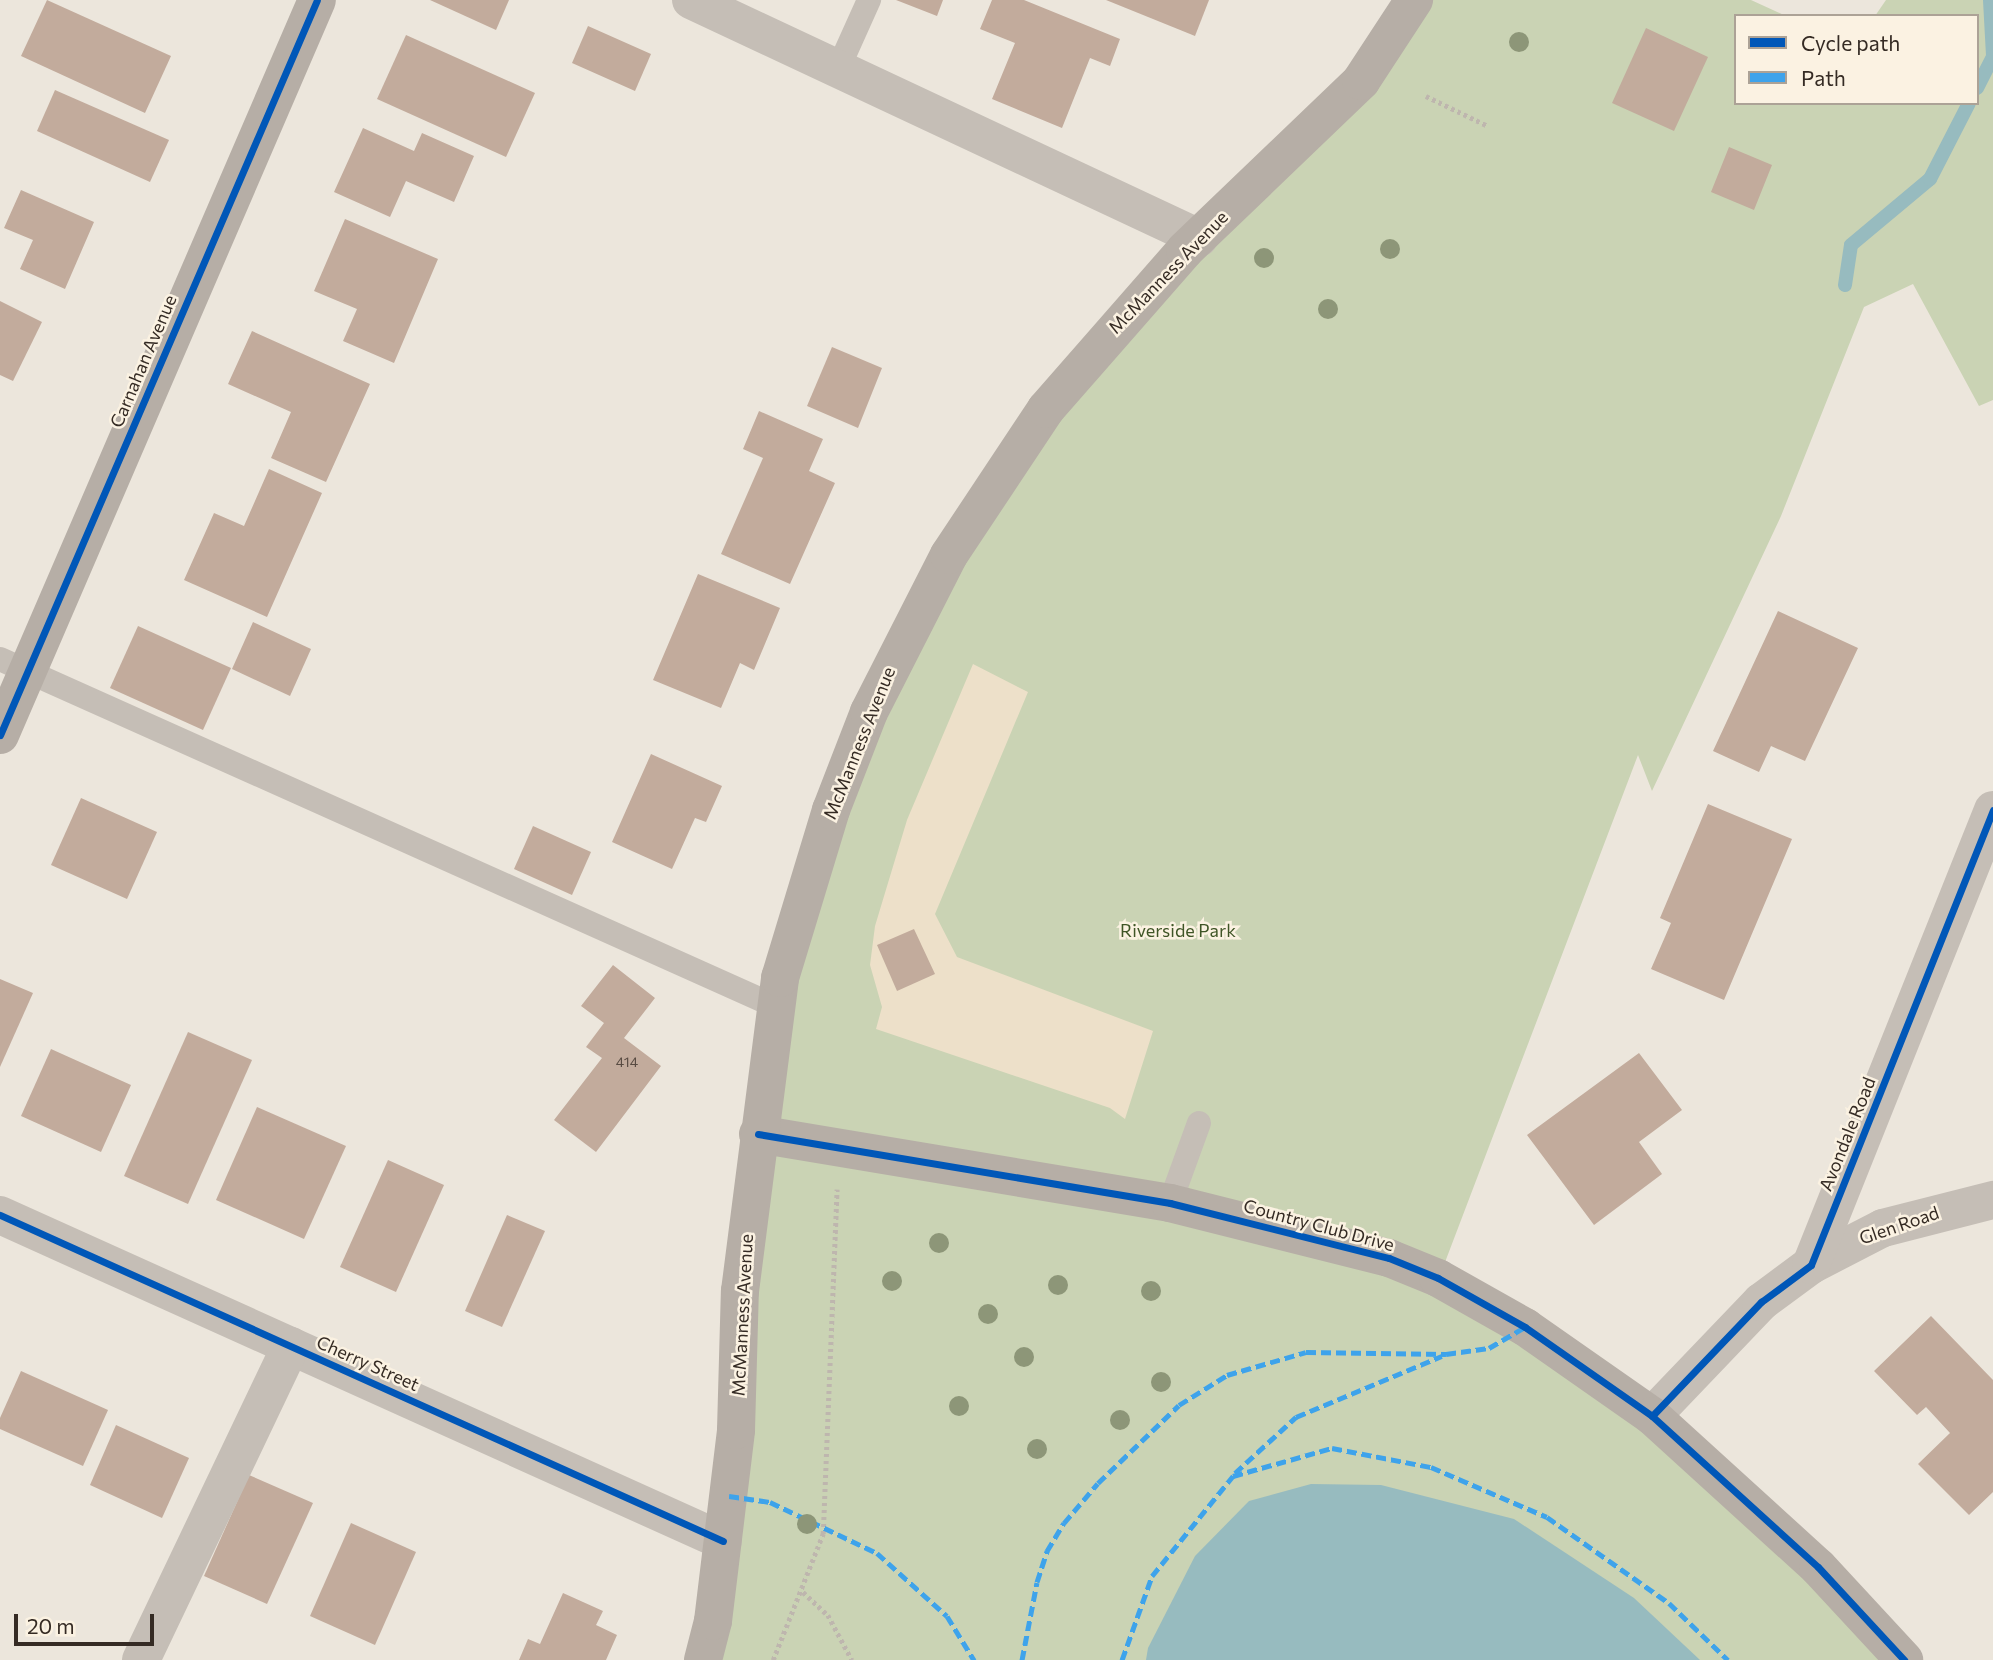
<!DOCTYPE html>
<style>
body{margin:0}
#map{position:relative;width:1993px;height:1660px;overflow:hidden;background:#ece6dc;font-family:Commissioner,sans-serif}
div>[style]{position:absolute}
.green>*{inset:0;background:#cad3b4}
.plaza>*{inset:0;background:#ede0c9}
.water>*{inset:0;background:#97bbbf}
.stream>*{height:14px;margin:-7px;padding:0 7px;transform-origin:7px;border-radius:7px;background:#97bbbf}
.building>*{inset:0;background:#c2ab9c}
.path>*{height:4.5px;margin-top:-2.25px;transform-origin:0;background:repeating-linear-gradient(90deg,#beb6ae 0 3.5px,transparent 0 7px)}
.lane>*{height:24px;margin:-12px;padding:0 12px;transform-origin:12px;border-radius:12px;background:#c5beb6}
.street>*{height:38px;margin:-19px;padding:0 19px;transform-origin:19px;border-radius:19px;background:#c5beb6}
.secondary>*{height:38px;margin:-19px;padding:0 19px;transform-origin:19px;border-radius:19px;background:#b6aea6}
.quiet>*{height:5px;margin-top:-2.5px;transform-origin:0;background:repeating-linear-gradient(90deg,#3ea3eb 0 10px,transparent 0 15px)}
.cycleway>*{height:7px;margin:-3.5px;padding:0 3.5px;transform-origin:3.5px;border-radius:3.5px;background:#0057b8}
.trees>*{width:20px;height:20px;margin:-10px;border-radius:50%;background:#8d9678}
span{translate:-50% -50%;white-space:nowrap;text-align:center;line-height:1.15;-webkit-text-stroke:5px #fbf2e2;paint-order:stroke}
.number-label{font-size:14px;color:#584b42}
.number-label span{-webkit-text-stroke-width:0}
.street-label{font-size:18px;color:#352b24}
.park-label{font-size:18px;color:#3f5526}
.legend{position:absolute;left:1734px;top:14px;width:245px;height:91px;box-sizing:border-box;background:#fbf2e2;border:2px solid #aca296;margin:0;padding:9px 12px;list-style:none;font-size:21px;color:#352b24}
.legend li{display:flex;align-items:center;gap:14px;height:35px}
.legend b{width:35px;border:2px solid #aca296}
.scale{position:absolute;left:14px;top:1614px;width:140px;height:32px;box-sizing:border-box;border:4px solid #352b24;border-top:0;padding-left:9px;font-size:21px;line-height:24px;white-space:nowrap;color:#352b24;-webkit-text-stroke:5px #fbf2e2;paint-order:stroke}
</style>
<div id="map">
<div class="green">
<i style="clip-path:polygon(1414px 0,1751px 0,1786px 16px,1736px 16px,1736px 103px,1977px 103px,1977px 16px,1875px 16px,1886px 0,1993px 0,1993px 400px,1979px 406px,1913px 284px,1864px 307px,1781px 516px,1652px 791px,1638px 755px,1439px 1278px,1525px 1327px,1904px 1660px,703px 1660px,797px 910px,1005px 466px)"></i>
</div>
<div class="plaza">
<i style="clip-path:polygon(973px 664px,1028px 692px,935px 914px,957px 957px,1153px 1031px,1125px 1119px,1110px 1108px,876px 1029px,882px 1007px,870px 965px,875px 926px,907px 820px)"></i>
</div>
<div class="water">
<i style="clip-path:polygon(1311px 1484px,1381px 1485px,1514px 1519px,1634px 1598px,1700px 1660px,1146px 1660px,1148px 1648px,1195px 1556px,1249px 1501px)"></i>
</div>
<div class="stream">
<i style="left:1990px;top:0;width:55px;rotate:86.9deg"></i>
<i style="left:1977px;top:88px;width:35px;rotate:-63deg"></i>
<i style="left:1845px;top:285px;width:40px;rotate:-81.5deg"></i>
<i style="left:1851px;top:245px;width:103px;rotate:-39.9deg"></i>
<i style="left:1930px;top:179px;width:85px;rotate:-62.8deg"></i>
</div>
<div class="building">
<i style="clip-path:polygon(47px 0,171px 56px,145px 113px,21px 56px)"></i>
<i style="clip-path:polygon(430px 0,509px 0,496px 30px)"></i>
<i style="clip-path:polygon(896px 0,943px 0,937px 16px)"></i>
<i style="clip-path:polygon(992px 0,1024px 0,1120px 39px,1110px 66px,1090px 58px,1062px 128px,992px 99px,1015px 43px,980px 29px)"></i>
<i style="clip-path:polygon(1106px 0,1209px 0,1195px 36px)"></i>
<i style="clip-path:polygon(588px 26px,651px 54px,635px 91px,572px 63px)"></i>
<i style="clip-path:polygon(1646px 28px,1708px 57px,1674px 131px,1612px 103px)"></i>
<i style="clip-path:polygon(406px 35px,535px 93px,506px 157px,377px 99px)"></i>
<i style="clip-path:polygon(55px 90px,169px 140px,150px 182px,37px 131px)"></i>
<i style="clip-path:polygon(363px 128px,414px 151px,422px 133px,474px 156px,454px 202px,406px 181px,390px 217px,334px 192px)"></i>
<i style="clip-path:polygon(1729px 147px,1772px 165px,1754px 210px,1711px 192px)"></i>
<i style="clip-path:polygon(21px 190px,94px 222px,65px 289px,20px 269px,33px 240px,4px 228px)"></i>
<i style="clip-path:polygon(345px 219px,438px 259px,394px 363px,343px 341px,357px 309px,314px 291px)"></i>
<i style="clip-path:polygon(0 301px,42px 322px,13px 381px,0 375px)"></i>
<i style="clip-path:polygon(252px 331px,370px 384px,326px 482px,271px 458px,291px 412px,228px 384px)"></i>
<i style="clip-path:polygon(832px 347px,882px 368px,858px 428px,807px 406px)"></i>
<i style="clip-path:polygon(759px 411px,823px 439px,809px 471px,835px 483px,790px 584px,721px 554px,763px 458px,743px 449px)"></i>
<i style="clip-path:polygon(269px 469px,322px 493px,267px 617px,184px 580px,214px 513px,244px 526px)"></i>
<i style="clip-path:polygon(698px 574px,780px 608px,754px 670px,740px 663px,721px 708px,653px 680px)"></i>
<i style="clip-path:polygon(1778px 611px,1858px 648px,1805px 761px,1771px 746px,1759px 772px,1713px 751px)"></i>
<i style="clip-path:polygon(253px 622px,311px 649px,290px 696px,232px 669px)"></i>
<i style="clip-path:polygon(138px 626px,231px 668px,203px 730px,110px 688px)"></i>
<i style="clip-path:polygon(651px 754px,722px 786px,706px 822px,695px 818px,672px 869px,612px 842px)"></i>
<i style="clip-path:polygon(81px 798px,157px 832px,127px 899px,51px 865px)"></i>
<i style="clip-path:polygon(1708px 804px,1792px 839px,1724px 1000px,1651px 969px,1671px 923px,1660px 918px)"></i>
<i style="clip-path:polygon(533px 826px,591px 852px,572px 895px,514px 869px)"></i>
<i style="clip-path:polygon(914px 929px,935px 974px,897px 991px,877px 945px)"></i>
<i style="clip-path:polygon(613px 965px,655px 998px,624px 1038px,661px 1066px,596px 1152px,554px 1120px,602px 1058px,586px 1047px,604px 1023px,581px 1006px)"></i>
<i style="clip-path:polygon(0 979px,33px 993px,0 1067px)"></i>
<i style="clip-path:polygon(188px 1032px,252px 1060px,188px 1204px,124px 1176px)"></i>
<i style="clip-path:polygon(51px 1049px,131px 1085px,101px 1152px,21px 1116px)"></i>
<i style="clip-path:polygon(1639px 1053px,1682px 1110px,1639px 1142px,1662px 1174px,1594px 1225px,1527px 1135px)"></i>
<i style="clip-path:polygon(257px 1107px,346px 1146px,304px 1239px,216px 1200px)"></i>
<i style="clip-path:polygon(388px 1160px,444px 1185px,396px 1292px,340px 1267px)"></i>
<i style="clip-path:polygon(507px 1215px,545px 1231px,502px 1327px,465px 1311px)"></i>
<i style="clip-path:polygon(1931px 1316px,1993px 1380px,1993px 1492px,1969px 1515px,1918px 1464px,1950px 1433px,1926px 1407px,1917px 1415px,1874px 1371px)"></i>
<i style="clip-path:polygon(21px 1371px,108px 1410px,83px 1466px,0 1429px,0 1418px)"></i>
<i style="clip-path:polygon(116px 1425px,189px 1458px,162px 1518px,90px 1485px)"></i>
<i style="clip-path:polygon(249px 1475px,313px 1503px,267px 1604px,204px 1576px)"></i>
<i style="clip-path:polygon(351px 1523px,416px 1552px,375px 1645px,310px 1616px)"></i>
<i style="clip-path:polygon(563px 1593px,603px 1611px,596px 1625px,617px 1635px,606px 1660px,519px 1660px,528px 1639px,540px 1644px)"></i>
</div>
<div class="path">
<i style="left:1426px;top:96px;width:69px;rotate:25.8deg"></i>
<i style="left:803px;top:1592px;width:34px;rotate:43deg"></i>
<i style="left:828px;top:1615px;width:51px;rotate:61.9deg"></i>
<i style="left:773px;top:1660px;width:136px;rotate:-68.4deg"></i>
<i style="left:823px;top:1534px;width:345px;rotate:-87.7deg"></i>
</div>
<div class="lane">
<i style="left:838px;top:69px;width:76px;rotate:-65.8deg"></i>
<i style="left:0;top:659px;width:849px;rotate:24.12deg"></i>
<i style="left:1170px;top:1203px;width:85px;rotate:-70.1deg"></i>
</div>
<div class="street">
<i style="left:691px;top:0;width:561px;rotate:25.1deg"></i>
<i style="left:0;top:1215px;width:793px;rotate:24.27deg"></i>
<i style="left:1811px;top:1265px;width:81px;rotate:-27.2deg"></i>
<i style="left:1883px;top:1228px;width:114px;rotate:-14.3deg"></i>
<i style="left:1652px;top:1416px;width:158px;rotate:-46.3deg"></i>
<i style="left:1761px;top:1302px;width:62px;rotate:-36.5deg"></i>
<i style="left:1811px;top:1265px;width:490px;rotate:-68.2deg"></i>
<i style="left:141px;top:1660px;width:348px;rotate:-64.5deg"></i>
</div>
<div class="secondary">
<i style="left:0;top:735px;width:800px;rotate:-66.67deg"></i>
<i style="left:758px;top:1134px;width:418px;rotate:9.5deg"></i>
<i style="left:1170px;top:1203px;width:226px;rotate:14.1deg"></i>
<i style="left:1389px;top:1258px;width:53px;rotate:22.2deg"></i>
<i style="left:1438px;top:1278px;width:100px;rotate:29.4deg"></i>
<i style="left:1525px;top:1327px;width:155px;rotate:35deg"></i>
<i style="left:1652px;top:1416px;width:224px;rotate:42.3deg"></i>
<i style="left:1818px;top:1567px;width:127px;rotate:47.2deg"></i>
<i style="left:703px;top:1660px;width:40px;rotate:-75.6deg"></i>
<i style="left:713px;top:1621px;width:192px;rotate:-83.1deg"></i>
<i style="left:736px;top:1430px;width:139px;rotate:-88.4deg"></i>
<i style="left:740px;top:1291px;width:316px;rotate:-82.7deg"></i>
<i style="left:780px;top:978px;width:176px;rotate:-73.1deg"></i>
<i style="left:831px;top:810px;width:105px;rotate:-68.8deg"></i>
<i style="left:869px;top:712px;width:176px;rotate:-63deg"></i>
<i style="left:949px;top:555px;width:175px;rotate:-56.4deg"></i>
<i style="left:1046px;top:409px;width:211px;rotate:-48.8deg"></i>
<i style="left:1185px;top:250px;width:244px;rotate:-43.8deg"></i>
<i style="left:1361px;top:81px;width:97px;rotate:-56.8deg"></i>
</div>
<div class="quiet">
<i style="left:1235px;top:1473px;width:83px;rotate:-42.6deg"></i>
<i style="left:1296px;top:1417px;width:158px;rotate:-22.7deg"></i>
<i style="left:729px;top:1496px;width:41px;rotate:8.3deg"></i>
<i style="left:770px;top:1502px;width:119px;rotate:25.5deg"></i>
<i style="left:877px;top:1553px;width:94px;rotate:42deg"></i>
<i style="left:947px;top:1616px;width:52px;rotate:58.5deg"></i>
<i style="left:1022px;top:1660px;width:79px;rotate:-79.1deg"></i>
<i style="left:1037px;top:1582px;width:33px;rotate:-72deg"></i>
<i style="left:1047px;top:1551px;width:33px;rotate:-59deg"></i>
<i style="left:1064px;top:1523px;width:52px;rotate:-49.6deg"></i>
<i style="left:1098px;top:1483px;width:112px;rotate:-43.9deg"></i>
<i style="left:1179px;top:1405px;width:57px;rotate:-32deg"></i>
<i style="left:1227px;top:1375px;width:82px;rotate:-16.2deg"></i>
<i style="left:1306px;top:1352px;width:140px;rotate:0.8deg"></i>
<i style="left:1446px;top:1354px;width:43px;rotate:-7.9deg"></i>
<i style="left:1489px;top:1348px;width:42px;rotate:-30.3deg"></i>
<i style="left:1122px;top:1660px;width:89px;rotate:-70.3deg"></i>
<i style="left:1152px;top:1576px;width:129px;rotate:-51deg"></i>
<i style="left:1233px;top:1476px;width:103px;rotate:-15.8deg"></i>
<i style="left:1332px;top:1448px;width:101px;rotate:10.9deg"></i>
<i style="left:1431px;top:1467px;width:126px;rotate:23.3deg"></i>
<i style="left:1547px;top:1517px;width:149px;rotate:35.2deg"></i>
<i style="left:1669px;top:1603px;width:82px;rotate:44deg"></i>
</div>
<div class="cycleway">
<i style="left:0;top:735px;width:800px;rotate:-66.67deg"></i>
<i style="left:758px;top:1134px;width:418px;rotate:9.5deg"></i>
<i style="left:1170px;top:1203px;width:226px;rotate:14.1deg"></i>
<i style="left:1389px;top:1258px;width:53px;rotate:22.2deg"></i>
<i style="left:1438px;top:1278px;width:100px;rotate:29.4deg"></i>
<i style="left:1525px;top:1327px;width:155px;rotate:35deg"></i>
<i style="left:1652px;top:1416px;width:224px;rotate:42.3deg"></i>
<i style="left:1818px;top:1567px;width:127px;rotate:47.2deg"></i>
<i style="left:0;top:1215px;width:793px;rotate:24.27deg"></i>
<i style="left:1652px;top:1416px;width:158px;rotate:-46.3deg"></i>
<i style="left:1761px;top:1302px;width:62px;rotate:-36.5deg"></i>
<i style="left:1811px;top:1265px;width:490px;rotate:-68.2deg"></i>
</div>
<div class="trees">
<i style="left:1519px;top:42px"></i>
<i style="left:1390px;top:249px"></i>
<i style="left:1264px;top:258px"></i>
<i style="left:1328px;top:309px"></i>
<i style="left:939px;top:1243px"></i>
<i style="left:892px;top:1281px"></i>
<i style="left:1058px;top:1285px"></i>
<i style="left:1151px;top:1291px"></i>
<i style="left:988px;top:1314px"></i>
<i style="left:1024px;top:1357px"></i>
<i style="left:1161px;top:1382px"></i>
<i style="left:959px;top:1406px"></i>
<i style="left:1120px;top:1420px"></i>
<i style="left:1037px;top:1449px"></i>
<i style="left:807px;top:1524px"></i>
</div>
<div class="number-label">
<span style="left:627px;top:1062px">414</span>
</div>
<div class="street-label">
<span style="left:1168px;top:272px;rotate:-46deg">McManness Avenue</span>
<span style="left:143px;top:361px;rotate:-67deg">Carnahan Avenue</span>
<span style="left:859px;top:743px;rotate:-68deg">McManness Avenue</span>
<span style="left:1847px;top:1134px;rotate:-68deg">Avondale Road</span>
<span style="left:1319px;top:1225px;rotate:15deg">Country Club Drive</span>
<span style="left:1899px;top:1225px;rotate:-19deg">Glen Road</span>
<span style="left:742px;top:1315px;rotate:-87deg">McManness Avenue</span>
<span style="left:368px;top:1363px;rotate:24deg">Cherry Street</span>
</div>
<div class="park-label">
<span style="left:1178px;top:930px">Riverside Park</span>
</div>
<ul class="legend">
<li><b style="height:9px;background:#0057b8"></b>Cycle path</li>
<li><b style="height:9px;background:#3ea3eb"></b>Path</li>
</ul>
<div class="scale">20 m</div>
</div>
